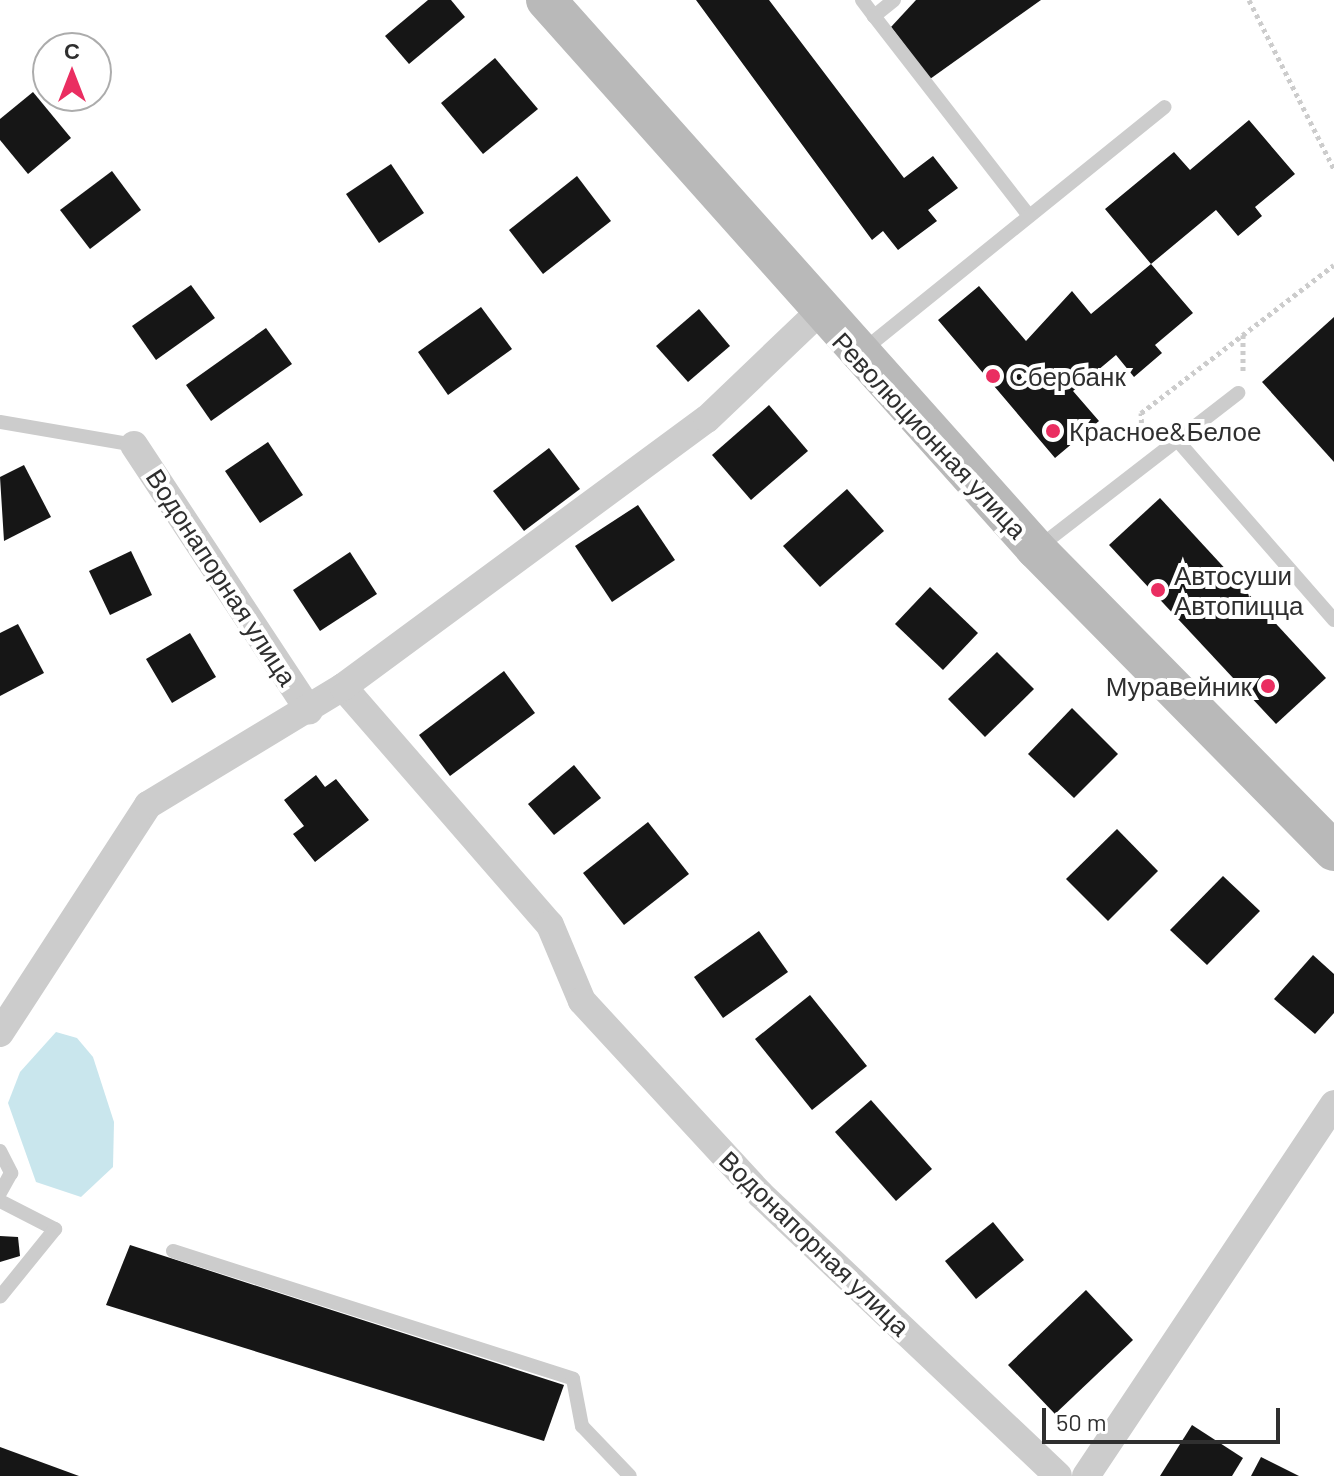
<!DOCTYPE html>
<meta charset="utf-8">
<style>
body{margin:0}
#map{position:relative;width:1334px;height:1476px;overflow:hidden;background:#fff;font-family:Barlow,sans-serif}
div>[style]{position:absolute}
.water>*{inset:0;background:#c9e6ed}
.building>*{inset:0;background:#161616}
.path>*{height:5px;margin-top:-2.5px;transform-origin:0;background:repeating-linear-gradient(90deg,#ccc 0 4px,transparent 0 8px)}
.lane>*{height:14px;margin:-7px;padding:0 7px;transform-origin:7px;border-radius:7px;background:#ccc}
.street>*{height:28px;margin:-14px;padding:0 14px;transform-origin:14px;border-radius:14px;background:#ccc}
.secondary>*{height:40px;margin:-20px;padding:0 20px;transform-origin:20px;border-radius:20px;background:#b9b9b9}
.dots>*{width:22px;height:22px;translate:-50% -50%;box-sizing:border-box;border:4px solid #fff;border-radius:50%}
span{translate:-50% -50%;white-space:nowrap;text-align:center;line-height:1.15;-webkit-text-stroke:8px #fff;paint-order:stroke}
.poi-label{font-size:26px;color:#2f2f2f}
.left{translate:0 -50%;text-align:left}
.right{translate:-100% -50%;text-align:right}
.street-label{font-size:26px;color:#2f2f2f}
.north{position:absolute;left:32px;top:32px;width:80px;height:80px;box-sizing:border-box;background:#fff;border:2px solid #acacac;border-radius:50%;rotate:0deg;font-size:22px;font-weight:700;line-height:32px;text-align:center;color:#2f2f2f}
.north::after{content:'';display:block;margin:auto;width:28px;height:36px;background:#ea2e61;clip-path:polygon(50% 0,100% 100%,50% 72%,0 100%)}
.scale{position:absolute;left:1042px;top:1408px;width:238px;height:36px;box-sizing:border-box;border:4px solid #2f2f2f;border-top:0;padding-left:10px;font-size:24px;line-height:28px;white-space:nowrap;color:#2f2f2f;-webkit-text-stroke:6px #fff;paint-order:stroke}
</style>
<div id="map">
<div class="water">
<i style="clip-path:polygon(56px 1032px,77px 1038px,93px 1057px,114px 1122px,113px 1167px,81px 1197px,36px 1182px,8px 1103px,20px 1072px)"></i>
</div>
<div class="building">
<i style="clip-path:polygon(428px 0,451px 0,465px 17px,409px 64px,385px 36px)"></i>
<i style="clip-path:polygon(696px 0,769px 0,904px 178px,933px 156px,958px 188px,928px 210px,937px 221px,898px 250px,883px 231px,872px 240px)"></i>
<i style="clip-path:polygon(916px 0,1041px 0,930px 79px,891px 27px)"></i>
<i style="clip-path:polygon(495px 58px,538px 109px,483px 154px,441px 103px)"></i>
<i style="clip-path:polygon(33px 92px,71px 138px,28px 174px,0 140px,0 119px)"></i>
<i style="clip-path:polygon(1249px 120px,1295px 174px,1255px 207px,1262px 216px,1238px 236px,1216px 210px,1151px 264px,1105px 209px,1174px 152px,1190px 170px)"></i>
<i style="clip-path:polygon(391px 164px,424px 213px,379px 243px,346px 194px)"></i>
<i style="clip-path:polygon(112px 171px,141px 210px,90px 249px,60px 210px)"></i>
<i style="clip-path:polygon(577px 176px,611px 221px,543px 274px,509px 230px)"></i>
<i style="clip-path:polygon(1151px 264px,1193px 313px,1155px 345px,1162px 353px,1134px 377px,1116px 355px,1073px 391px,1099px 421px,1055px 458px,938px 320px,979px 286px,1026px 341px,1072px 291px,1091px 314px)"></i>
<i style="clip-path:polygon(191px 285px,215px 318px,156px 360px,132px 326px)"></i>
<i style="clip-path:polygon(481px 307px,512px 349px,448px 395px,418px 352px)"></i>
<i style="clip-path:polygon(699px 309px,730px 346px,688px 382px,656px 346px)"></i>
<i style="clip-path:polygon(1334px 317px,1334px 462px,1262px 382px)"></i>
<i style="clip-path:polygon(266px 328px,292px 364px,211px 421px,186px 385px)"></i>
<i style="clip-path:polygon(769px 405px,808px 451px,751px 500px,712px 455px)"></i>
<i style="clip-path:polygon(268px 442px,303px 495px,260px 523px,225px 471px)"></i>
<i style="clip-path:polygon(549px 448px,580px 489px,524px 531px,493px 491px)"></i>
<i style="clip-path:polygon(24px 465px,51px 517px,4px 541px,0 477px)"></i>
<i style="clip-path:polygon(847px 489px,884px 531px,820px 587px,783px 546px)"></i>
<i style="clip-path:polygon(1160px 498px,1326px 678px,1276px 724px,1109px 545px)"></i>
<i style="clip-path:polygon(638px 505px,675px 560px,612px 602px,575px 546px)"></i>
<i style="clip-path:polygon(131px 551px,152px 595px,110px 615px,89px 571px)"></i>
<i style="clip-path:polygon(350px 552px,377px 594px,320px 631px,293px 590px)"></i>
<i style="clip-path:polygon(930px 587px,978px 633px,943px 670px,895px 624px)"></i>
<i style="clip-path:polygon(18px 624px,44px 673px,0 696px,0 633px)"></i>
<i style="clip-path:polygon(190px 633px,216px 677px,172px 703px,146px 659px)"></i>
<i style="clip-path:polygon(997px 652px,1034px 689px,985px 737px,948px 699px)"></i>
<i style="clip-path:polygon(504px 671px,535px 713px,450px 776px,419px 735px)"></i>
<i style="clip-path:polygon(1072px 708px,1118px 754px,1074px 798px,1028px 754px)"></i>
<i style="clip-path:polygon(574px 765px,601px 798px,554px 835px,528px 804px)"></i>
<i style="clip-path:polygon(316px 775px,325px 787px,336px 779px,369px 820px,315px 862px,293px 834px,304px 826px,284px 800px)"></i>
<i style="clip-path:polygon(648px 822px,689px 874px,624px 925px,583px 873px)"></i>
<i style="clip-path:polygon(1117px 829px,1158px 871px,1108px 921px,1066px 879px)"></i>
<i style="clip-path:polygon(1223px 876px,1260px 911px,1207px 965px,1170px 930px)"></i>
<i style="clip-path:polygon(759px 931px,788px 972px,723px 1018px,694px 977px)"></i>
<i style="clip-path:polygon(1313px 955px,1334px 974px,1334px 1013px,1315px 1034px,1274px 999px)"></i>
<i style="clip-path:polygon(810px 995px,867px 1066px,812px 1110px,755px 1039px)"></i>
<i style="clip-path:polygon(871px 1100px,932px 1169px,896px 1201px,835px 1132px)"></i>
<i style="clip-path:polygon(993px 1222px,1024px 1260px,976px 1299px,945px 1261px)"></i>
<i style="clip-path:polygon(0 1236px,18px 1237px,20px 1256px,0 1262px)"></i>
<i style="clip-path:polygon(130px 1245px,564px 1385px,544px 1441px,106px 1305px)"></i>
<i style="clip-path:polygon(1086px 1290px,1133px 1340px,1055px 1414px,1008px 1365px)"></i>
<i style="clip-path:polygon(1192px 1425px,1243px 1458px,1232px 1476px,1160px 1476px)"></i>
<i style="clip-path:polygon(0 1447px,79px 1476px,0 1476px)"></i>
<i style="clip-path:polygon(1261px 1457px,1299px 1476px,1251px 1476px)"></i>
</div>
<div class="path">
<i style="left:1249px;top:0;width:189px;rotate:63.3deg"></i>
<i style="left:1243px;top:335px;width:37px;rotate:90deg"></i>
<i style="left:1142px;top:439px;width:26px;rotate:-92deg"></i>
<i style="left:1141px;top:413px;width:243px;rotate:-37.5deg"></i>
</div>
<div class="lane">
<i style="left:862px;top:0;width:20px;rotate:53deg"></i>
<i style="left:894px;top:0;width:26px;rotate:141deg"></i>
<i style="left:874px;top:16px;width:253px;rotate:52.2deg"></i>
<i style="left:861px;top:352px;width:390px;rotate:-38.9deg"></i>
<i style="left:0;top:422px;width:136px;rotate:9.7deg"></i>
<i style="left:1177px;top:440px;width:239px;rotate:48.9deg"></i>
<i style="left:1039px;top:547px;width:252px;rotate:-37.7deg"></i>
<i style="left:0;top:1151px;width:25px;rotate:63deg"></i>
<i style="left:11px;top:1173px;width:23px;rotate:119deg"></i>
<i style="left:0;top:1201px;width:62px;rotate:27deg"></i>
<i style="left:55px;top:1229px;width:87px;rotate:129deg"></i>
<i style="left:173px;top:1251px;width:420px;rotate:17.7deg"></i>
<i style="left:573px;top:1379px;width:48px;rotate:79.2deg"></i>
<i style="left:582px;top:1426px;width:69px;rotate:46.2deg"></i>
</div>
<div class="street">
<i style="left:134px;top:445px;width:318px;rotate:56.6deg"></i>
<i style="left:343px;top:687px;width:315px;rotate:49deg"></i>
<i style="left:550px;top:925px;width:82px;rotate:67.2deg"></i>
<i style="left:582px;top:1001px;width:263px;rotate:47.3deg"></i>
<i style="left:760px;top:1194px;width:410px;rotate:43.4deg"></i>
<i style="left:0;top:1033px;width:272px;rotate:-57deg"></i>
<i style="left:148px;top:805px;width:228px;rotate:-31.2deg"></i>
<i style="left:343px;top:687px;width:452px;rotate:-36.4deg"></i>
<i style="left:707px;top:419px;width:153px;rotate:-43.7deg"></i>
<i style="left:1086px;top:1476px;width:447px;rotate:-56.3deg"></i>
</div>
<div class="secondary">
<i style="left:546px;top:0;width:736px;rotate:48.25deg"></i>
<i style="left:1036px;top:549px;width:424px;rotate:45.4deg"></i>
</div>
<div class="dots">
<i style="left:993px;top:376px;background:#ea2e61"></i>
<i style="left:1053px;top:431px;background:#ea2e61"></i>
<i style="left:1158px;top:590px;background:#ea2e61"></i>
<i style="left:1268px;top:686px;background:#ea2e61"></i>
</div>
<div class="poi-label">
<span class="left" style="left:1009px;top:376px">Сбербанк</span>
<span class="left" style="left:1069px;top:431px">Красное&amp;Белое</span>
<span class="left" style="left:1174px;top:590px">Автосуши<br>Автопицца</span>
<span class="right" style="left:1252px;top:686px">Муравейник</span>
</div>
<div class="street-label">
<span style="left:930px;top:435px;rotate:47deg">Революционная улица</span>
<span style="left:222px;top:577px;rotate:57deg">Водонапорная улица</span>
<span style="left:815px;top:1243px;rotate:44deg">Водонапорная улица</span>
</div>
<div class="north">С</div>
<div class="scale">50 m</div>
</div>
